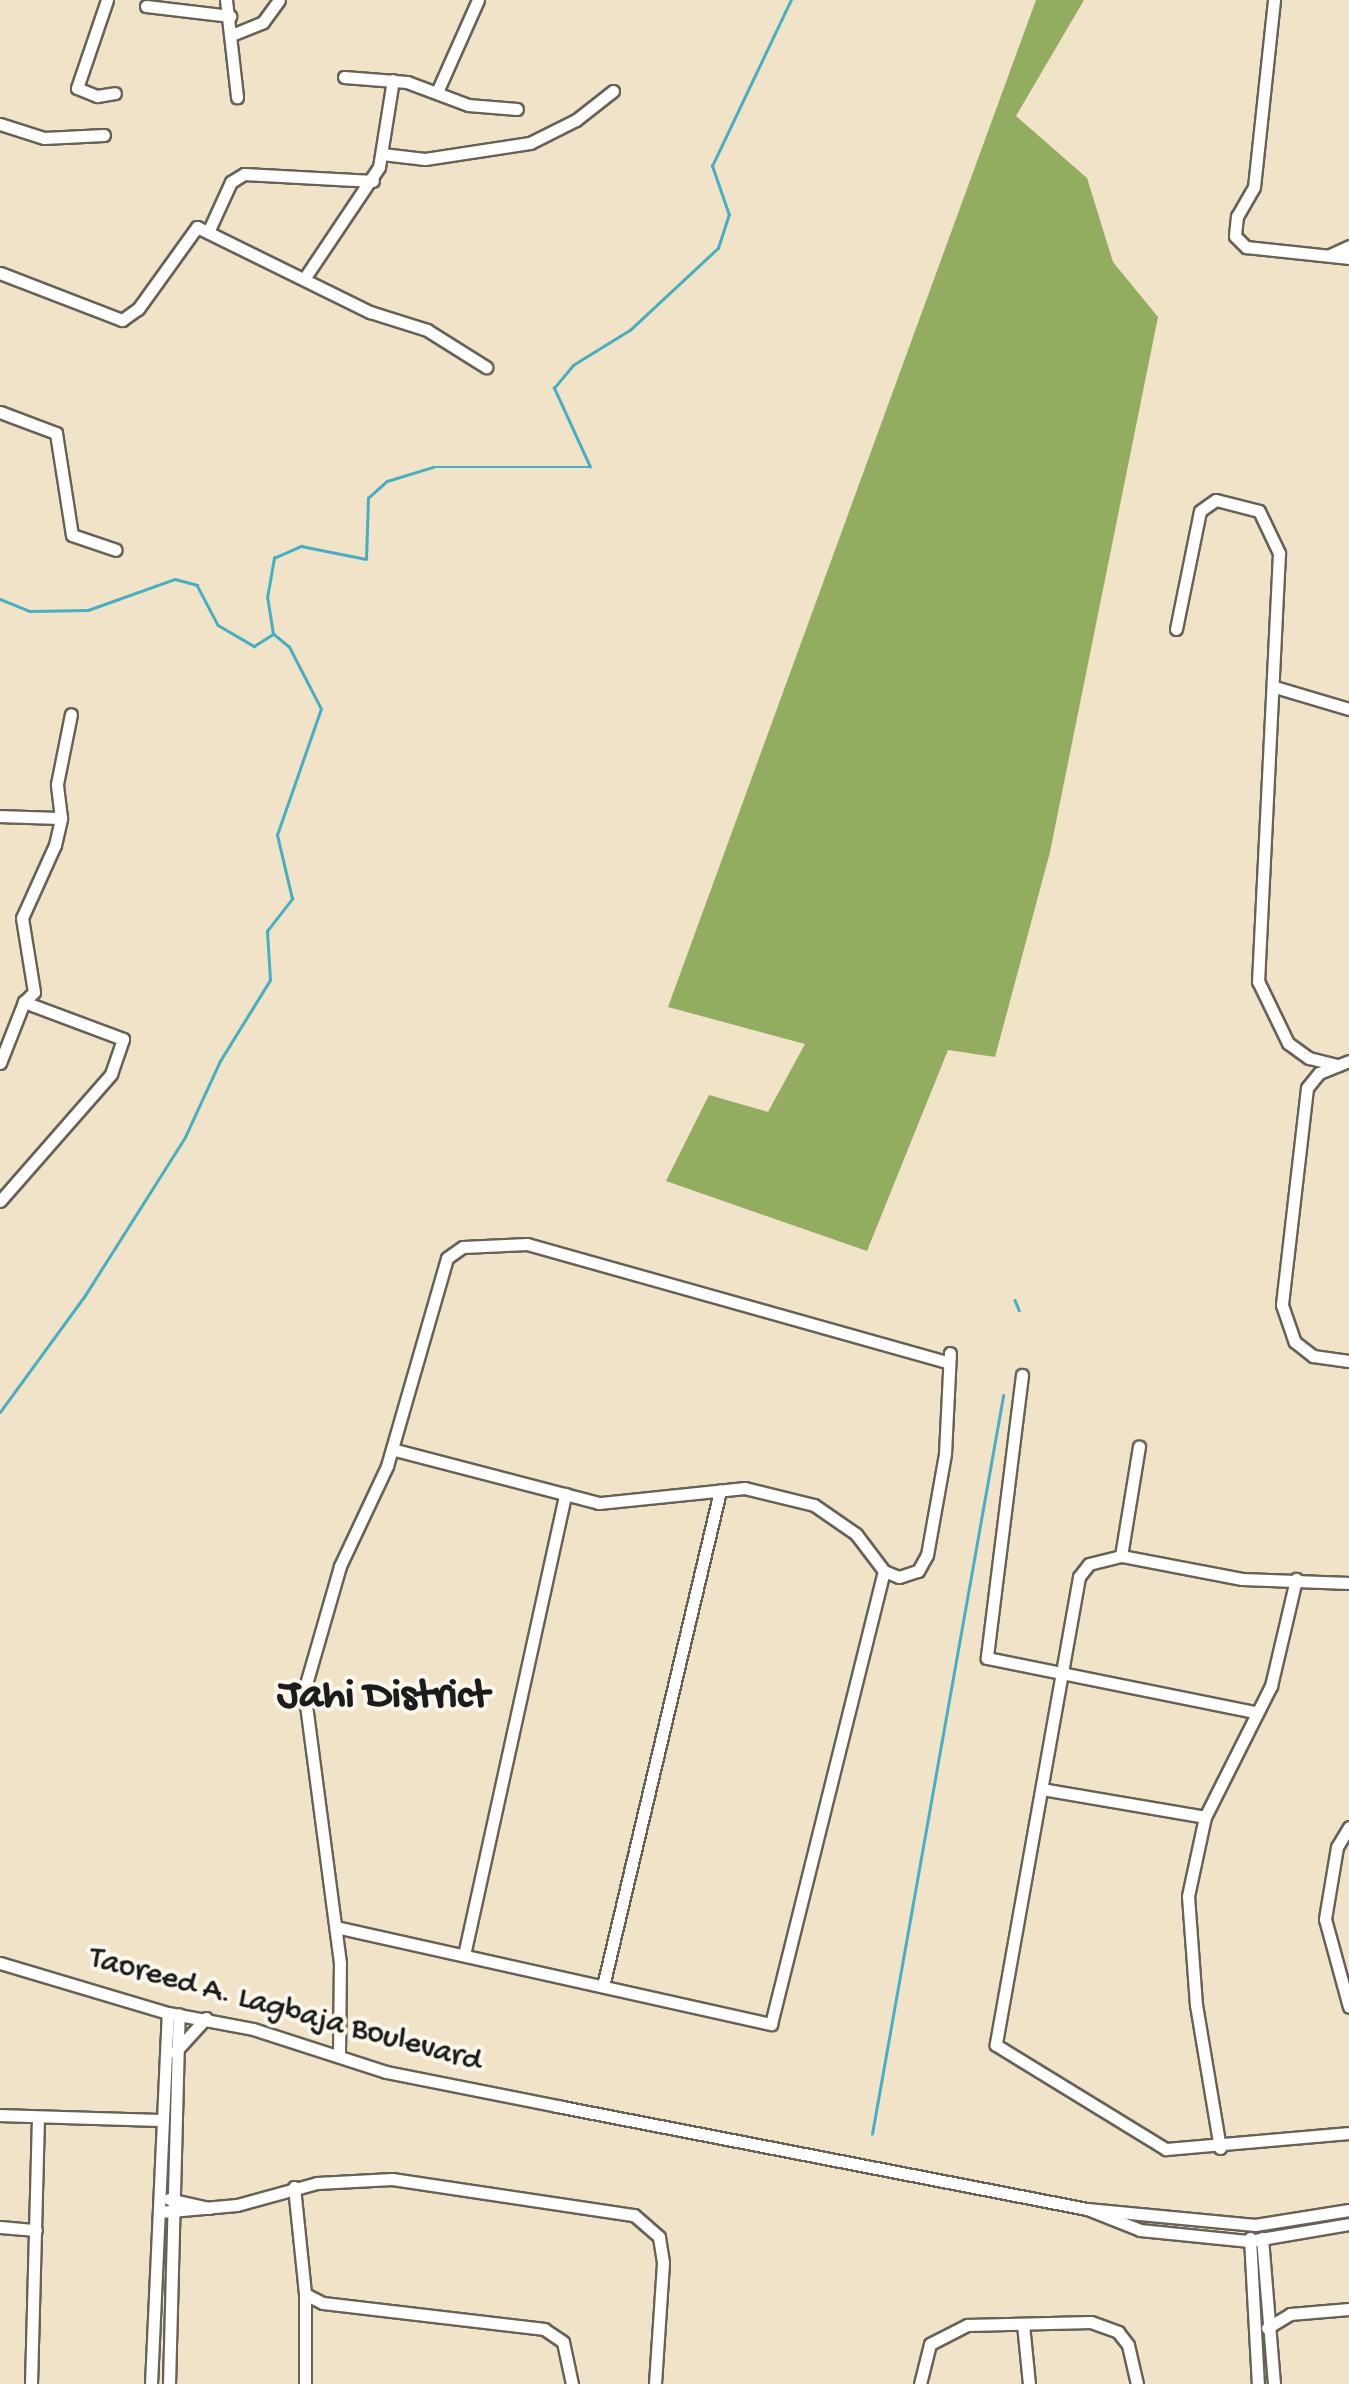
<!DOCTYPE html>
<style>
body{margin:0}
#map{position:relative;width:1349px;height:2384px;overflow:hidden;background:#f1e3c7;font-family:"Gochi Hand",sans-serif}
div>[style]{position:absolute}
.forest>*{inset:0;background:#92ad60}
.stream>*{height:2.5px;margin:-1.25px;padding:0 1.25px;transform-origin:1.25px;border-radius:1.25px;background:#45afc4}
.roads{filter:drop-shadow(2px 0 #676258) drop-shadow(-2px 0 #676258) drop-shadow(0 2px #676258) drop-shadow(0 -2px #676258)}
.minor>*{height:11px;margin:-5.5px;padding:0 5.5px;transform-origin:5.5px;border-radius:5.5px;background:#fff}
span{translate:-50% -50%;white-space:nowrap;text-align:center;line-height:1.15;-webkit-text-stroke:8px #fbf7ec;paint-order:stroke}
.street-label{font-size:32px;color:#1c1c1c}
.district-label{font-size:42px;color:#1c1c1c;font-weight:700}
</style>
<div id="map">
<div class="forest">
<i style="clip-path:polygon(1036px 0,1084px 0,1016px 116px,1087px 178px,1113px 262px,1158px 317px,1050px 852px,995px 1057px,948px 1050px,867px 1251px,666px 1181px,709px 1095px,768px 1112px,805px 1044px,668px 1007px)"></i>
</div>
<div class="stream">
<i style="left:0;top:599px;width:32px;rotate:22deg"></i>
<i style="left:30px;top:611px;width:58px;rotate:-1deg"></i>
<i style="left:88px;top:610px;width:92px;rotate:-19.6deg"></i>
<i style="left:175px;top:579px;width:23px;rotate:15deg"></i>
<i style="left:197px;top:585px;width:45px;rotate:62.3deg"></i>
<i style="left:218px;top:625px;width:42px;rotate:30.3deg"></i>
<i style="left:254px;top:646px;width:22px;rotate:-32deg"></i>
<i style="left:273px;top:634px;width:36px;rotate:-99deg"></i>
<i style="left:267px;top:598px;width:41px;rotate:-80.1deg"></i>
<i style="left:274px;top:558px;width:30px;rotate:-24deg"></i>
<i style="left:301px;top:546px;width:66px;rotate:11.3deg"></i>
<i style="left:366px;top:559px;width:61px;rotate:-88.1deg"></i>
<i style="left:368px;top:498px;width:25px;rotate:-42deg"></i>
<i style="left:387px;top:481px;width:48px;rotate:-16.9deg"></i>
<i style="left:433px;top:467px;width:157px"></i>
<i style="left:590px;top:467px;width:87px;rotate:-114.5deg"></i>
<i style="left:554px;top:388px;width:30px;rotate:-50deg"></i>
<i style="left:573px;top:365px;width:67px;rotate:-31.6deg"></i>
<i style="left:630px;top:330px;width:120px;rotate:-43deg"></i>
<i style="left:718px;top:248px;width:35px;rotate:-72deg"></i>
<i style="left:729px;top:215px;width:52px;rotate:-109.1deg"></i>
<i style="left:712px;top:166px;width:184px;rotate:-64.6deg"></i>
<i style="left:1015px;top:1300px;width:11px;rotate:68deg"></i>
<i style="left:0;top:1412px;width:142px;rotate:-53.9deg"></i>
<i style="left:84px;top:1297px;width:189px;rotate:-57.7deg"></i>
<i style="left:185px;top:1137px;width:84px;rotate:-65.3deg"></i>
<i style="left:220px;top:1061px;width:95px;rotate:-58.3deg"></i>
<i style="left:270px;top:980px;width:49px;rotate:-93.5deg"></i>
<i style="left:267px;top:931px;width:41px;rotate:-52deg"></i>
<i style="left:292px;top:899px;width:66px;rotate:-103.2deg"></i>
<i style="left:277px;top:835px;width:133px;rotate:-70.8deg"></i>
<i style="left:321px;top:709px;width:70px;rotate:-117.3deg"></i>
<i style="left:289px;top:647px;width:19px;rotate:-141deg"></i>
<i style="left:872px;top:2134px;width:750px;rotate:-79.93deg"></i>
</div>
<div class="roads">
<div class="minor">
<i style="left:107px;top:0;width:93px;rotate:108.8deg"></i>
<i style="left:77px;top:88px;width:22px;rotate:22deg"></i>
<i style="left:97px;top:96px;width:18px;rotate:-9deg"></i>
<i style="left:226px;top:0;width:98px;rotate:83.5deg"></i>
<i style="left:1274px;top:0;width:188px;rotate:96.1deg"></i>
<i style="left:1254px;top:187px;width:34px;rotate:120deg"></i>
<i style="left:1237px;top:216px;width:20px;rotate:96deg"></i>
<i style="left:1235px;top:236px;width:16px;rotate:45deg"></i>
<i style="left:1246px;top:247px;width:104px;rotate:6.1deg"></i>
<i style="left:146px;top:6px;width:85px;rotate:6.8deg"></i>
<i style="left:234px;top:34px;width:31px;rotate:-22deg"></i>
<i style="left:263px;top:22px;width:27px;rotate:-54deg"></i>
<i style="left:344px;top:77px;width:63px;rotate:4.5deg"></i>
<i style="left:407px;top:82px;width:65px;rotate:20.7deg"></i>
<i style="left:468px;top:105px;width:49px;rotate:4.7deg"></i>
<i style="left:437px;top:92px;width:101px;rotate:-66deg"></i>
<i style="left:0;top:124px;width:46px;rotate:17.7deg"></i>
<i style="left:44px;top:138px;width:60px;rotate:-2.9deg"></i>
<i style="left:382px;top:154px;width:43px;rotate:6.6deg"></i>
<i style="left:425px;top:159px;width:106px;rotate:-8.7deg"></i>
<i style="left:530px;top:143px;width:51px;rotate:-26.6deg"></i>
<i style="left:576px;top:120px;width:47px;rotate:-38.1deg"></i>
<i style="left:209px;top:230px;width:53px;rotate:-65.4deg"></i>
<i style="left:231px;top:182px;width:15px;rotate:-32deg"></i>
<i style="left:244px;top:174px;width:129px;rotate:3.1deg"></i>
<i style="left:1330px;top:255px;width:21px;rotate:-25deg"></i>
<i style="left:0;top:273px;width:131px;rotate:21.1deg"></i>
<i style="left:122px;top:320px;width:19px;rotate:-35deg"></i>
<i style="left:138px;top:309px;width:101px;rotate:-54.3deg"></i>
<i style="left:197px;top:227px;width:193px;rotate:26.2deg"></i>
<i style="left:370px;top:312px;width:60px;rotate:17.5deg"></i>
<i style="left:427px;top:330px;width:70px;rotate:32.1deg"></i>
<i style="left:304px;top:279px;width:135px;rotate:-56.2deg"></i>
<i style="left:379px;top:167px;width:88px;rotate:-80.9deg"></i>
<i style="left:0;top:412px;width:60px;rotate:20.6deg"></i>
<i style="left:56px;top:433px;width:103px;rotate:81.1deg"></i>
<i style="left:72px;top:535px;width:46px;rotate:18.8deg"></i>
<i style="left:1176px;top:629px;width:120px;rotate:-78.5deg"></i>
<i style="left:1200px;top:511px;width:19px;rotate:-35deg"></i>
<i style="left:1216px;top:500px;width:44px;rotate:14.3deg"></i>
<i style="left:1259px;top:511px;width:47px;rotate:64.5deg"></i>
<i style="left:1279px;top:553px;width:429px;rotate:92.8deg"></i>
<i style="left:1258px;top:981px;width:69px;rotate:64.2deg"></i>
<i style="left:1288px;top:1043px;width:26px;rotate:36deg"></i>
<i style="left:1309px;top:1058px;width:30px;rotate:14deg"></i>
<i style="left:1275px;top:687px;width:77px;rotate:16.6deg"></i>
<i style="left:0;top:816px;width:61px;rotate:1.9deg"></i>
<i style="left:1349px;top:1061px;width:32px;rotate:158deg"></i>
<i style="left:1319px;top:1073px;width:19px;rotate:129deg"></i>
<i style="left:1307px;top:1088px;width:218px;rotate:96.6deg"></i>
<i style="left:1282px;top:1305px;width:39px;rotate:71deg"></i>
<i style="left:1295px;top:1342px;width:23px;rotate:38deg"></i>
<i style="left:1313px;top:1356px;width:36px;rotate:8deg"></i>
<i style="left:0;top:1063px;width:66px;rotate:-68.5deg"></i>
<i style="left:0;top:1201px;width:169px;rotate:-48.8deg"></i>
<i style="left:111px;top:1074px;width:37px;rotate:-71deg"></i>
<i style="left:123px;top:1039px;width:106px;rotate:-159.5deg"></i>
<i style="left:24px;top:1002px;width:14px;rotate:-45deg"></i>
<i style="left:34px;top:992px;width:75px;rotate:-99.2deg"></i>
<i style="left:22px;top:918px;width:80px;rotate:-65.7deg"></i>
<i style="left:55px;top:845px;width:28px;rotate:-77deg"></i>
<i style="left:61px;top:818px;width:34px;rotate:-97deg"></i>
<i style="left:57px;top:784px;width:71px;rotate:-78.7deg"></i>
<i style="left:1022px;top:1375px;width:285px;rotate:97.1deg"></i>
<i style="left:987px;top:1658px;width:273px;rotate:11.4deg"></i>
<i style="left:1121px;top:1556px;width:111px;rotate:-80.7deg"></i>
<i style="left:884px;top:1571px;width:16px;rotate:22deg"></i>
<i style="left:899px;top:1577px;width:20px;rotate:-18deg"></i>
<i style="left:918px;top:1571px;width:18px;rotate:-61deg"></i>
<i style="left:927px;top:1555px;width:103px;rotate:-79.9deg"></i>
<i style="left:945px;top:1454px;width:101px;rotate:-87.2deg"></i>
<i style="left:1349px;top:1583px;width:107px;rotate:-177.9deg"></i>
<i style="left:1242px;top:1579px;width:123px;rotate:-169.2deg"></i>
<i style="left:1121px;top:1556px;width:33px;rotate:166deg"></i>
<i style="left:1089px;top:1564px;width:16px;rotate:128deg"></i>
<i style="left:1079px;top:1577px;width:475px;rotate:100.1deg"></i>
<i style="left:996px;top:2045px;width:199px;rotate:31.5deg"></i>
<i style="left:1166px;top:2149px;width:184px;rotate:-5deg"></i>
<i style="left:1042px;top:1789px;width:165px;rotate:9.7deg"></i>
<i style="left:1349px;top:1827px;width:23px;rotate:121deg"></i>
<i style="left:1337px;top:1847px;width:73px;rotate:99.5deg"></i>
<i style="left:1325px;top:1919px;width:91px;rotate:74.7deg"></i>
<i style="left:336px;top:1927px;width:446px;rotate:12.6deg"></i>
<i style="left:771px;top:2024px;width:467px;rotate:-76deg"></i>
<i style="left:884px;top:1571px;width:46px;rotate:-127.1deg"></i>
<i style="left:856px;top:1534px;width:51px;rotate:-145.4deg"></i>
<i style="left:814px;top:1505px;width:71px;rotate:-166.2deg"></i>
<i style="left:745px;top:1488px;width:147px;rotate:174.1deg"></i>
<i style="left:599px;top:1503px;width:214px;rotate:-165.4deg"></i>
<i style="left:464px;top:1955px;width:472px;rotate:-77.6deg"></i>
<i style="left:0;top:1963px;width:175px;rotate:16.6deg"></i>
<i style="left:168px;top:2013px;width:86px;rotate:10.7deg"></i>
<i style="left:253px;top:2029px;width:140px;rotate:17.9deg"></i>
<i style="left:386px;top:2072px;width:179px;rotate:11.2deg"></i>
<i style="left:603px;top:1986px;width:509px;rotate:-76.7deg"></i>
<i style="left:175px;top:2052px;width:46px;rotate:-47.6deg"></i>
<i style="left:339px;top:2054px;width:91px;rotate:-89.4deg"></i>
<i style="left:340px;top:1963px;width:274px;rotate:-97.5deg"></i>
<i style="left:304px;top:1691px;width:130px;rotate:-73.9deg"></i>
<i style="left:340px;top:1566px;width:110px;rotate:-64.8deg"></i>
<i style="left:387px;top:1466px;width:216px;rotate:-73.9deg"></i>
<i style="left:447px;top:1258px;width:19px;rotate:-35deg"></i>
<i style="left:463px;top:1247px;width:64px;rotate:-2.7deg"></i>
<i style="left:527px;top:1244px;width:435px;rotate:15.7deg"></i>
<i style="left:557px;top:2106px;width:540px;rotate:11deg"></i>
<i style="left:1087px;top:2209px;width:169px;rotate:5.4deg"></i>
<i style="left:1255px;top:2225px;width:95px;rotate:-9.1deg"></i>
<i style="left:0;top:2115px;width:162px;rotate:1.8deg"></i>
<i style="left:1220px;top:2148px;width:145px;rotate:-99.5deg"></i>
<i style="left:1196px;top:2005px;width:109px;rotate:-94.2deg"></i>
<i style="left:1188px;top:1896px;width:81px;rotate:-77.9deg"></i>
<i style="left:1205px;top:1817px;width:147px;rotate:-63.3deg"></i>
<i style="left:1271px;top:1686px;width:110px;rotate:-76.8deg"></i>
<i style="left:294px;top:2187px;width:108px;rotate:84.1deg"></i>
<i style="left:305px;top:2294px;width:90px;rotate:90deg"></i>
<i style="left:169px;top:2199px;width:41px;rotate:12.7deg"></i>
<i style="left:1087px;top:2209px;width:57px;rotate:21.6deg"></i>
<i style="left:1140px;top:2230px;width:110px;rotate:5.8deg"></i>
<i style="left:1249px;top:2241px;width:101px;rotate:-9.6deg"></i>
<i style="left:160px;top:2212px;width:77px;rotate:-5.2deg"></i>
<i style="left:237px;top:2205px;width:83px;rotate:-15.4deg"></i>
<i style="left:317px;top:2183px;width:75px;rotate:-3.1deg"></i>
<i style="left:392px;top:2179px;width:245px;rotate:8.5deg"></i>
<i style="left:634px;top:2215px;width:33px;rotate:41deg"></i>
<i style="left:659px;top:2237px;width:26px;rotate:81deg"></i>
<i style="left:663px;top:2263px;width:121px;rotate:93.8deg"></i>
<i style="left:0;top:2227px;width:36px;rotate:5deg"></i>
<i style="left:1250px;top:2238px;width:146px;rotate:86.9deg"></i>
<i style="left:1262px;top:2238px;width:146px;rotate:85.3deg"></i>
<i style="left:305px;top:2294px;width:20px;rotate:27deg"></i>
<i style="left:323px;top:2303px;width:223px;rotate:6.7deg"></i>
<i style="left:544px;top:2329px;width:23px;rotate:34deg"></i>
<i style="left:563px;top:2342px;width:43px;rotate:77.9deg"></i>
<i style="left:1023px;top:2324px;width:60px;rotate:84.3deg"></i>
<i style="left:1267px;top:2328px;width:27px;rotate:-31deg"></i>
<i style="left:1290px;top:2314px;width:59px;rotate:-4.8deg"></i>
<i style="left:31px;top:2384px;width:267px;rotate:-88.5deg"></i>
<i style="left:151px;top:2384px;width:371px;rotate:-87.4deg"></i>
<i style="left:169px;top:2384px;width:370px;rotate:-88.5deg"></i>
<i style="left:920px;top:2384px;width:41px;rotate:-76deg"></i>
<i style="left:930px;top:2344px;width:42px;rotate:-27.2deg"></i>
<i style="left:967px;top:2325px;width:124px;rotate:-1.4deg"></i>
<i style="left:1091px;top:2322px;width:29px;rotate:20deg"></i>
<i style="left:1118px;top:2332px;width:16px;rotate:52deg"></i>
<i style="left:1128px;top:2345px;width:40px;rotate:77deg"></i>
</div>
</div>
<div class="street-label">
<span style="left:285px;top:2011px;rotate:15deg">Taoreed A. Lagbaja Boulevard</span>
</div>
<div class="district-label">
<span style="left:383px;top:1698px">Jahi District</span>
</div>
</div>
